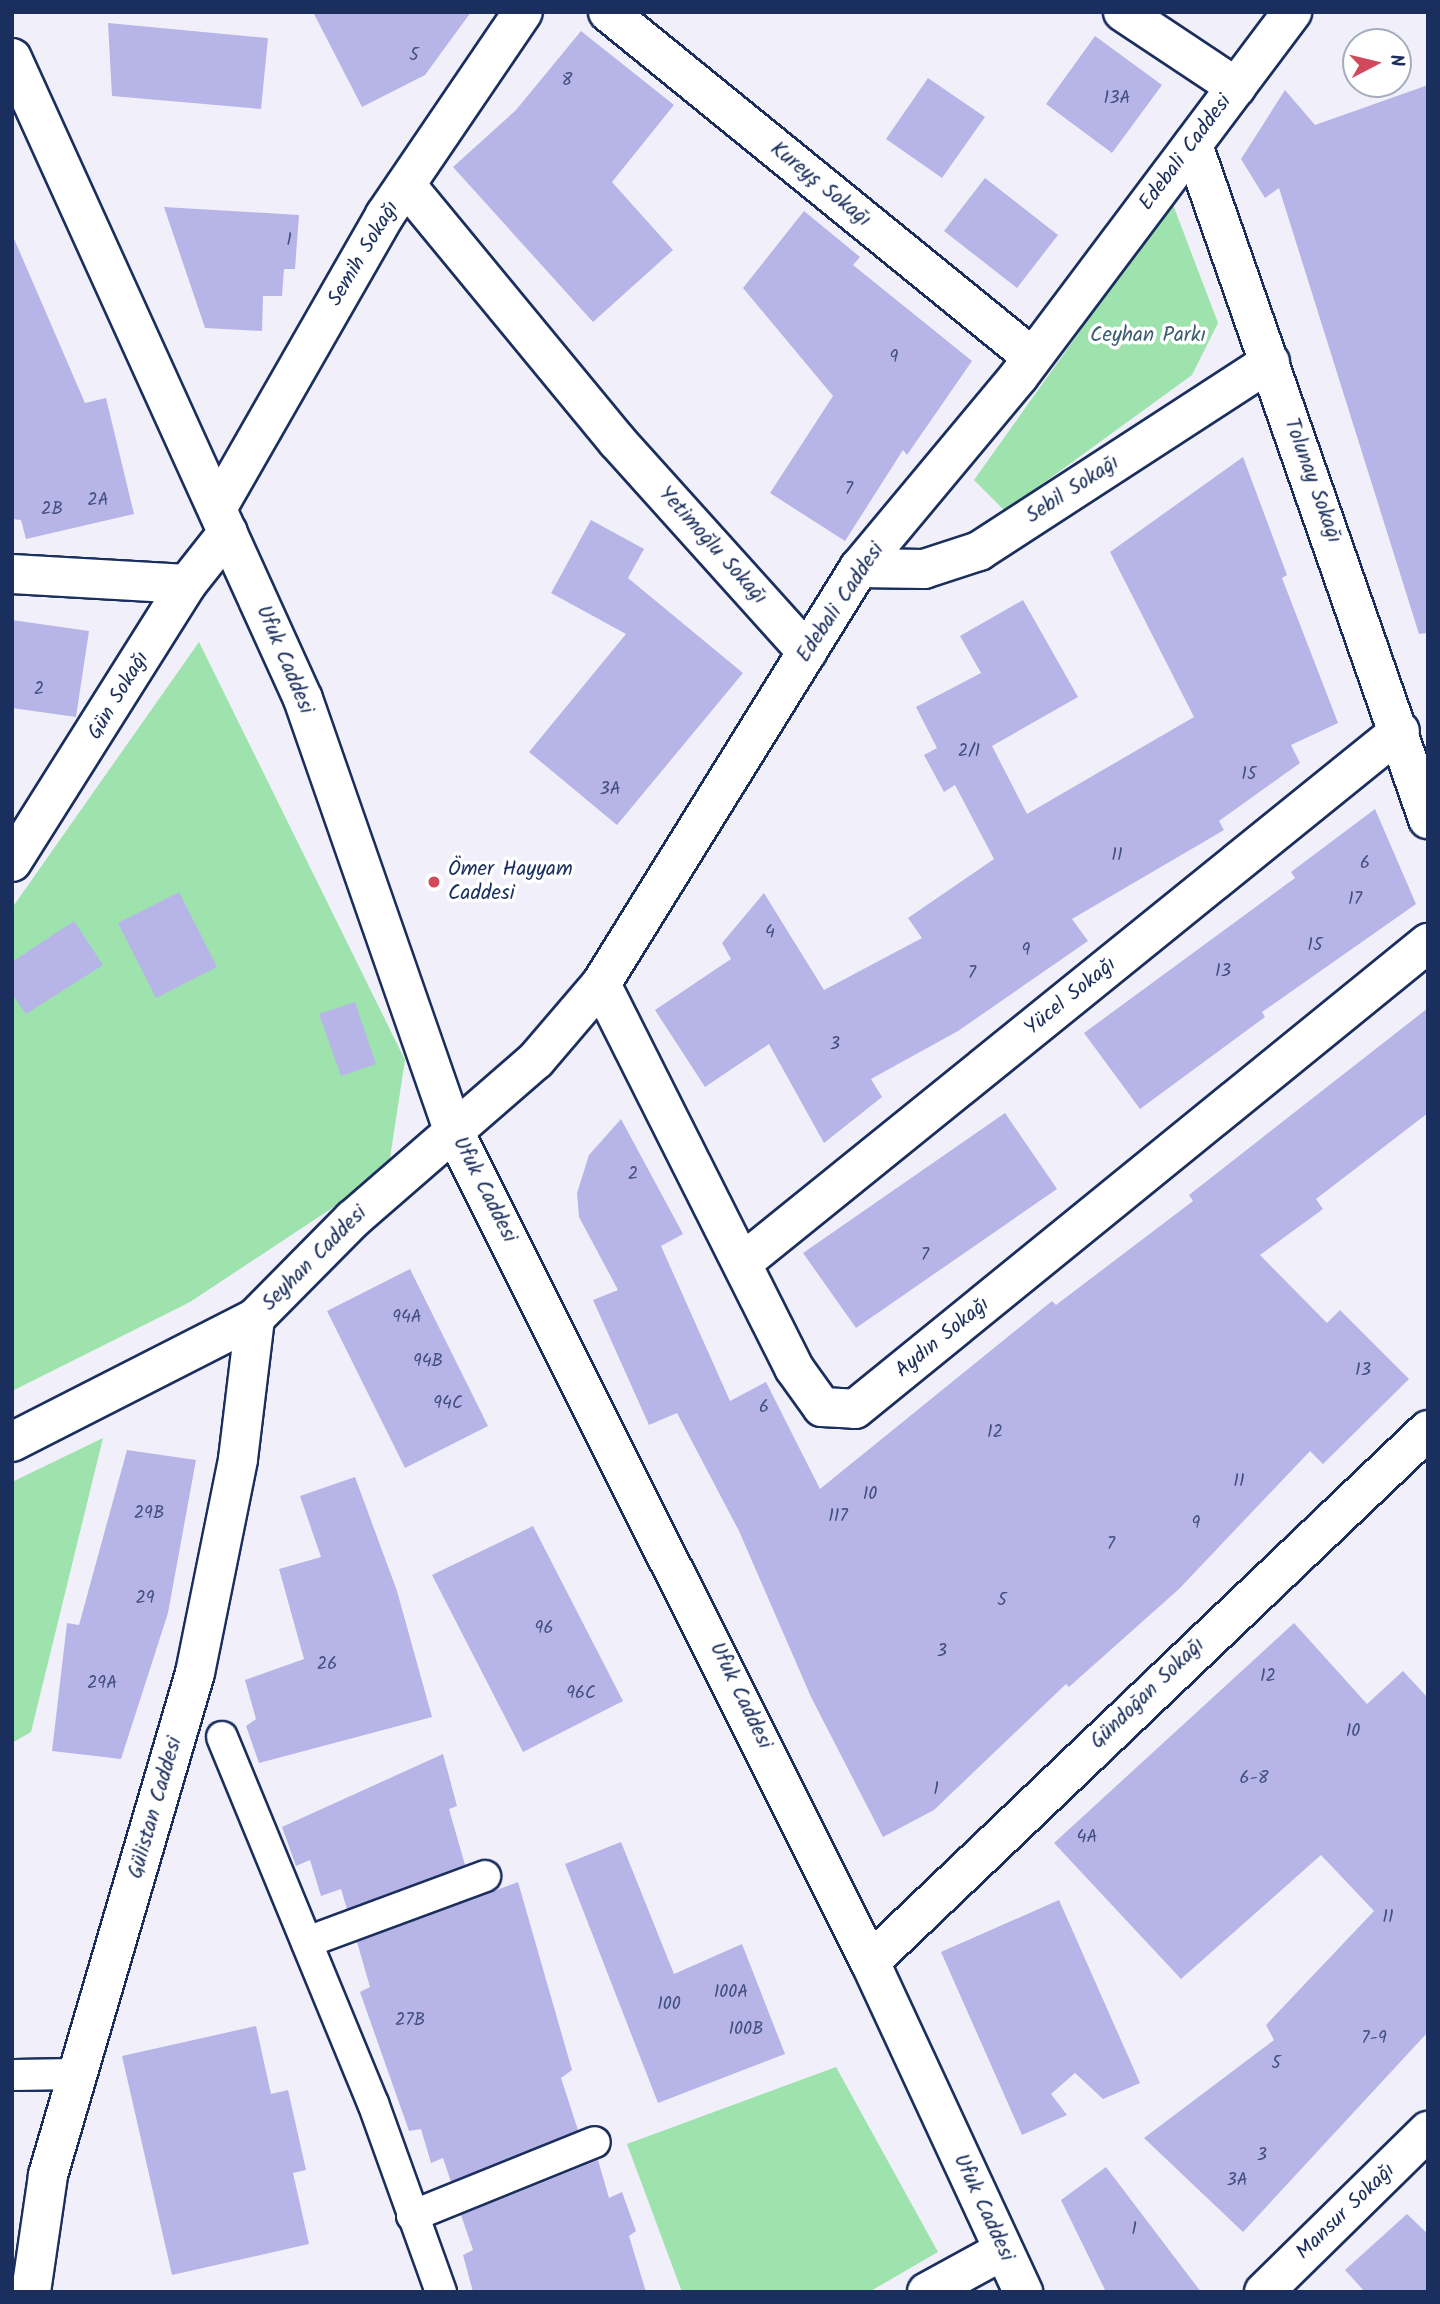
<!DOCTYPE html>
<meta charset="utf-8">
<style>
body{margin:0}
#map{position:relative;width:1440px;height:2304px;overflow:hidden;background:#f1f0fa;font-family:Kalam,sans-serif}
div>[style]{position:absolute}
.green>*{inset:0;background:#9ee2ad}
.building>*{inset:0;background:#b7b5e7}
.roads{filter:drop-shadow(2px 0 #1b2f5e) drop-shadow(-2px 0 #1b2f5e) drop-shadow(0 2px #1b2f5e) drop-shadow(0 -2px #1b2f5e)}
.lane>*{height:30px;margin:-15px;padding:0 15px;transform-origin:15px;border-radius:15px;background:#fff}
.street>*{height:38px;margin:-19px;padding:0 19px;transform-origin:19px;border-radius:19px;background:#fff}
.secondary>*{height:38px;margin:-19px;padding:0 19px;transform-origin:19px;border-radius:19px;background:#fff}
.dots>*{width:19px;height:19px;translate:-50% -50%;box-sizing:border-box;border:4px solid #fff;border-radius:50%}
span{translate:-50% -50%;white-space:nowrap;text-align:center;line-height:1.15;-webkit-text-stroke:7px #fff;paint-order:stroke}
.number-label{font-size:18px;color:#425080}
.number-label span{-webkit-text-stroke-width:0}
.street-label{font-size:21px;color:#1b2f5e}
.park-label{font-size:21px;color:#3c5c72}
.poi-label{font-size:21px;color:#1b2f5e}
.left{translate:0 -50%;text-align:left}
.frame{position:absolute;inset:0;border:14px solid #1b2f5e;pointer-events:none}
.north{position:absolute;left:1342px;top:28px;width:70px;height:70px;box-sizing:border-box;background:#fff;border:2px solid #a4acbf;border-radius:50%;rotate:83deg;font-size:19px;font-weight:700;line-height:28px;text-align:center;color:#1b2f5e}
.north::after{content:'';display:block;margin:auto;width:24px;height:32px;background:#d1495b;clip-path:polygon(50% 0,100% 100%,50% 72%,0 100%)}
</style>
<div id="map">
<div class="green">
<i style="clip-path:polygon(1172px 202px,1218px 323px,1192px 375px,1005px 511px,974px 480px)"></i>
<i style="clip-path:polygon(199px 642px,405px 1060px,388px 1171px,190px 1302px,12px 1391px,12px 908px)"></i>
<i style="clip-path:polygon(103px 1438px,31px 1732px,12px 1743px,12px 1482px)"></i>
<i style="clip-path:polygon(836px 2067px,938px 2252px,869px 2292px,682px 2292px,627px 2144px)"></i>
</div>
<div class="building">
<i style="clip-path:polygon(313px 12px,471px 12px,425px 75px,362px 107px)"></i>
<i style="clip-path:polygon(108px 23px,268px 38px,261px 109px,112px 96px)"></i>
<i style="clip-path:polygon(581px 31px,674px 105px,612px 182px,673px 250px,593px 322px,453px 167px,516px 110px)"></i>
<i style="clip-path:polygon(1095px 36px,1162px 85px,1112px 153px,1046px 104px)"></i>
<i style="clip-path:polygon(928px 78px,985px 117px,942px 178px,886px 139px)"></i>
<i style="clip-path:polygon(1428px 85px,1428px 633px,1419px 634px,1279px 188px,1265px 198px,1241px 159px,1285px 90px,1315px 125px)"></i>
<i style="clip-path:polygon(985px 178px,1058px 235px,1017px 288px,944px 231px)"></i>
<i style="clip-path:polygon(164px 207px,299px 215px,295px 269px,284px 269px,282px 296px,263px 296px,262px 331px,205px 328px)"></i>
<i style="clip-path:polygon(804px 211px,860px 257px,853px 265px,972px 361px,907px 455px,903px 450px,845px 541px,770px 493px,833px 396px,743px 288px)"></i>
<i style="clip-path:polygon(12px 234px,85px 403px,106px 398px,134px 514px,26px 539px,21px 520px,12px 519px)"></i>
<i style="clip-path:polygon(1243px 457px,1287px 575px,1282px 578px,1338px 723px,1291px 745px,1300px 763px,1219px 821px,1224px 830px,1072px 919px,1088px 941px,958px 1031px,871px 1079px,882px 1097px,824px 1143px,769px 1044px,705px 1087px,655px 1010px,731px 959px,722px 943px,764px 893px,824px 990px,922px 938px,908px 918px,994px 859px,955px 785px,944px 792px,924px 755px,937px 748px,916px 707px,981px 673px,960px 636px,1023px 600px,1078px 697px,992px 746px,1027px 814px,1194px 717px,1110px 552px)"></i>
<i style="clip-path:polygon(591px 520px,644px 549px,628px 578px,743px 673px,617px 825px,529px 752px,626px 634px,551px 593px)"></i>
<i style="clip-path:polygon(12px 620px,89px 631px,76px 717px,12px 708px)"></i>
<i style="clip-path:polygon(1375px 809px,1416px 904px,1262px 1012px,1265px 1017px,1140px 1109px,1084px 1033px,1295px 878px,1291px 872px)"></i>
<i style="clip-path:polygon(179px 892px,217px 967px,156px 998px,118px 923px)"></i>
<i style="clip-path:polygon(74px 921px,103px 965px,26px 1014px,12px 994px,12px 962px)"></i>
<i style="clip-path:polygon(355px 1002px,376px 1064px,341px 1076px,319px 1014px)"></i>
<i style="clip-path:polygon(1428px 1008px,1428px 1113px,1316px 1199px,1323px 1209px,1260px 1255px,1327px 1323px,1340px 1310px,1409px 1379px,1323px 1464px,1310px 1451px,1179px 1589px,1069px 1687px,1066px 1684px,934px 1810px,883px 1837px,811px 1697px,739px 1531px,677px 1413px,649px 1425px,593px 1300px,618px 1290px,579px 1217px,577px 1193px,589px 1155px,621px 1119px,683px 1234px,661px 1246px,730px 1401px,766px 1382px,820px 1489px,1052px 1301px,1056px 1305px,1193px 1201px,1189px 1195px)"></i>
<i style="clip-path:polygon(1005px 1113px,1057px 1189px,856px 1328px,803px 1253px)"></i>
<i style="clip-path:polygon(410px 1269px,488px 1426px,405px 1468px,327px 1311px)"></i>
<i style="clip-path:polygon(127px 1450px,196px 1460px,168px 1613px,121px 1759px,52px 1751px,67px 1623px,79px 1625px)"></i>
<i style="clip-path:polygon(355px 1477px,397px 1591px,432px 1717px,259px 1763px,246px 1726px,256px 1719px,245px 1680px,304px 1659px,279px 1569px,321px 1557px,300px 1496px)"></i>
<i style="clip-path:polygon(533px 1526px,623px 1701px,523px 1752px,432px 1575px)"></i>
<i style="clip-path:polygon(1294px 1623px,1367px 1704px,1403px 1671px,1428px 1698px,1428px 2032px,1243px 2232px,1144px 2138px,1274px 2040px,1266px 2025px,1374px 1911px,1321px 1855px,1181px 1979px,1054px 1843px)"></i>
<i style="clip-path:polygon(443px 1754px,457px 1806px,449px 1809px,465px 1865px,347px 1909px,341px 1889px,321px 1896px,310px 1860px,296px 1866px,282px 1827px)"></i>
<i style="clip-path:polygon(621px 1842px,674px 1974px,742px 1944px,785px 2054px,658px 2103px,565px 1864px)"></i>
<i style="clip-path:polygon(518px 1882px,572px 2070px,561px 2078px,578px 2130px,451px 2182px,443px 2158px,431px 2163px,421px 2129px,409px 2131px,360px 1992px,370px 1987px,357px 1942px)"></i>
<i style="clip-path:polygon(1059px 1900px,1140px 2083px,1103px 2099px,1075px 2073px,1051px 2094px,1067px 2115px,1022px 2135px,941px 1952px)"></i>
<i style="clip-path:polygon(256px 2026px,271px 2094px,288px 2090px,306px 2170px,293px 2173px,309px 2244px,172px 2275px,122px 2056px)"></i>
<i style="clip-path:polygon(598px 2160px,609px 2198px,622px 2192px,636px 2231px,629px 2236px,646px 2292px,473px 2292px,463px 2255px,473px 2250px,461px 2215px)"></i>
<i style="clip-path:polygon(1106px 2167px,1201px 2292px,1106px 2292px,1061px 2200px)"></i>
<i style="clip-path:polygon(1407px 2214px,1428px 2234px,1428px 2292px,1365px 2292px,1345px 2270px)"></i>
</div>
<div class="roads">
<div class="lane">
<i style="left:222px;top:1737px;width:396px;rotate:67.6deg"></i>
<i style="left:373px;top:2103px;width:201px;rotate:70.2deg"></i>
<i style="left:307px;top:1942px;width:190px;rotate:-20.3deg"></i>
<i style="left:12px;top:2075px;width:65px;rotate:-0.9deg"></i>
<i style="left:412px;top:2216px;width:197px;rotate:-22deg"></i>
</div>
<div class="street">
<i style="left:608px;top:12px;width:547px;rotate:39.13deg"></i>
<i style="left:1123px;top:12px;width:136px;rotate:33.6deg"></i>
<i style="left:1193px;top:145px;width:714px;rotate:70.78deg"></i>
<i style="left:406px;top:185px;width:332px;rotate:50.5deg"></i>
<i style="left:617px;top:441px;width:284px;rotate:48deg"></i>
<i style="left:219px;top:505px;width:334px;rotate:-60.2deg"></i>
<i style="left:385px;top:215px;width:245px;rotate:-55.8deg"></i>
<i style="left:859px;top:568px;width:65px;rotate:0.9deg"></i>
<i style="left:924px;top:569px;width:58px;rotate:-18.1deg"></i>
<i style="left:979px;top:551px;width:347px;rotate:-33deg"></i>
<i style="left:12px;top:862px;width:328px;rotate:-57.8deg"></i>
<i style="left:601px;top:984px;width:430px;rotate:63.3deg"></i>
<i style="left:794px;top:1368px;width:48px;rotate:54.3deg"></i>
<i style="left:822px;top:1407px;width:33px;rotate:3deg"></i>
<i style="left:855px;top:1409px;width:739px;rotate:-39.12deg"></i>
<i style="left:742px;top:1263px;width:846px;rotate:-38.96deg"></i>
<i style="left:870px;top:1962px;width:771px;rotate:-43.63deg"></i>
<i style="left:927px;top:2292px;width:85px;rotate:-28.7deg"></i>
<i style="left:1264px;top:2292px;width:230px;rotate:-44.5deg"></i>
</div>
<div class="secondary">
<i style="left:12px;top:58px;width:704px;rotate:65.58deg"></i>
<i style="left:303px;top:699px;width:459px;rotate:70.8deg"></i>
<i style="left:454px;top:1132px;width:928px;rotate:63.38deg"></i>
<i style="left:870px;top:1962px;width:364px;rotate:65.1deg"></i>
<i style="left:12px;top:574px;width:175px;rotate:3.3deg"></i>
<i style="left:187px;top:584px;width:66px;rotate:-51.7deg"></i>
<i style="left:12px;top:1442px;width:273px;rotate:-27deg"></i>
<i style="left:255px;top:1318px;width:139px;rotate:-45.3deg"></i>
<i style="left:353px;top:1219px;width:242px;rotate:-41deg"></i>
<i style="left:536px;top:1060px;width:100px;rotate:-49.5deg"></i>
<i style="left:601px;top:984px;width:490px;rotate:-58.2deg"></i>
<i style="left:859px;top:568px;width:250px;rotate:-50.2deg"></i>
<i style="left:1019px;top:376px;width:455px;rotate:-53.1deg"></i>
<i style="left:31px;top:2292px;width:118px;rotate:-81.7deg"></i>
<i style="left:48px;top:2175px;width:523px;rotate:-73.68deg"></i>
<i style="left:195px;top:1673px;width:218px;rotate:-78.6deg"></i>
<i style="left:238px;top:1459px;width:142px;rotate:-83.1deg"></i>
</div>
</div>
<div class="dots">
<i style="left:434px;top:882px;background:#d1495b"></i>
</div>
<div class="number-label">
<span style="left:414px;top:56px">5</span>
<span style="left:567px;top:81px">8</span>
<span style="left:1117px;top:99px">13A</span>
<span style="left:289px;top:241px">1</span>
<span style="left:894px;top:358px">9</span>
<span style="left:849px;top:490px">7</span>
<span style="left:98px;top:501px">2A</span>
<span style="left:52px;top:510px">2B</span>
<span style="left:39px;top:690px">2</span>
<span style="left:969px;top:752px">2/1</span>
<span style="left:1249px;top:775px">15</span>
<span style="left:610px;top:790px">3A</span>
<span style="left:1117px;top:856px">11</span>
<span style="left:1365px;top:864px">6</span>
<span style="left:1355px;top:900px">17</span>
<span style="left:770px;top:933px">4</span>
<span style="left:1315px;top:946px">15</span>
<span style="left:1026px;top:951px">9</span>
<span style="left:1223px;top:972px">13</span>
<span style="left:972px;top:974px">7</span>
<span style="left:835px;top:1045px">3</span>
<span style="left:633px;top:1175px">2</span>
<span style="left:925px;top:1256px">7</span>
<span style="left:407px;top:1318px">94A</span>
<span style="left:428px;top:1362px">94B</span>
<span style="left:1363px;top:1371px">13</span>
<span style="left:448px;top:1404px">94C</span>
<span style="left:764px;top:1408px">6</span>
<span style="left:995px;top:1433px">12</span>
<span style="left:1239px;top:1482px">11</span>
<span style="left:870px;top:1495px">10</span>
<span style="left:149px;top:1514px">29B</span>
<span style="left:838px;top:1517px">117</span>
<span style="left:1196px;top:1524px">9</span>
<span style="left:1111px;top:1545px">7</span>
<span style="left:145px;top:1599px">29</span>
<span style="left:1002px;top:1601px">5</span>
<span style="left:544px;top:1629px">96</span>
<span style="left:942px;top:1652px">3</span>
<span style="left:327px;top:1665px">26</span>
<span style="left:1268px;top:1677px">12</span>
<span style="left:102px;top:1684px">29A</span>
<span style="left:581px;top:1694px">96C</span>
<span style="left:1353px;top:1732px">10</span>
<span style="left:1254px;top:1779px">6-8</span>
<span style="left:936px;top:1790px">1</span>
<span style="left:1087px;top:1838px">4A</span>
<span style="left:1388px;top:1918px">11</span>
<span style="left:731px;top:1993px">100A</span>
<span style="left:669px;top:2005px">100</span>
<span style="left:410px;top:2021px">27B</span>
<span style="left:746px;top:2030px">100B</span>
<span style="left:1374px;top:2039px">7-9</span>
<span style="left:1276px;top:2064px">5</span>
<span style="left:1262px;top:2156px">3</span>
<span style="left:1237px;top:2181px">3A</span>
<span style="left:1134px;top:2230px">1</span>
</div>
<div class="street-label">
<span style="left:1186px;top:153px;rotate:-53deg">Edebali Caddesi</span>
<span style="left:820px;top:185px;rotate:39deg">Kureyş Sokağı</span>
<span style="left:364px;top:254px;rotate:-59deg">Semih Sokağı</span>
<span style="left:1312px;top:481px;rotate:70deg">Tolunay Sokağı</span>
<span style="left:1073px;top:490px;rotate:-33deg">Sebil Sokağı</span>
<span style="left:712px;top:546px;rotate:48deg">Yetimoğlu Sokağı</span>
<span style="left:841px;top:603px;rotate:-56deg">Edebali Caddesi</span>
<span style="left:284px;top:660px;rotate:67deg">Ufuk Caddesi</span>
<span style="left:119px;top:696px;rotate:-59deg">Gün Sokağı</span>
<span style="left:1071px;top:997px;rotate:-39deg">Yücel Sokağı</span>
<span style="left:484px;top:1190px;rotate:63deg">Ufuk Caddesi</span>
<span style="left:315px;top:1259px;rotate:-45deg">Seyhan Caddesi</span>
<span style="left:943px;top:1338px;rotate:-39deg">Aydın Sokağı</span>
<span style="left:1148px;top:1694px;rotate:-44deg">Gündoğan Sokağı</span>
<span style="left:740px;top:1696px;rotate:64deg">Ufuk Caddesi</span>
<span style="left:156px;top:1808px;rotate:-74deg">Gülistan Caddesi</span>
<span style="left:983px;top:2208px;rotate:65deg">Ufuk Caddesi</span>
<span style="left:1346px;top:2212px;rotate:-44deg">Mansur Sokağı</span>
</div>
<div class="park-label">
<span style="left:1148px;top:336px">Ceyhan Parkı</span>
</div>
<div class="poi-label">
<span class="left" style="left:448px;top:882px">Ömer Hayyam<br>Caddesi</span>
</div>
<div class="frame"></div>
<div class="north">N</div>
</div>
